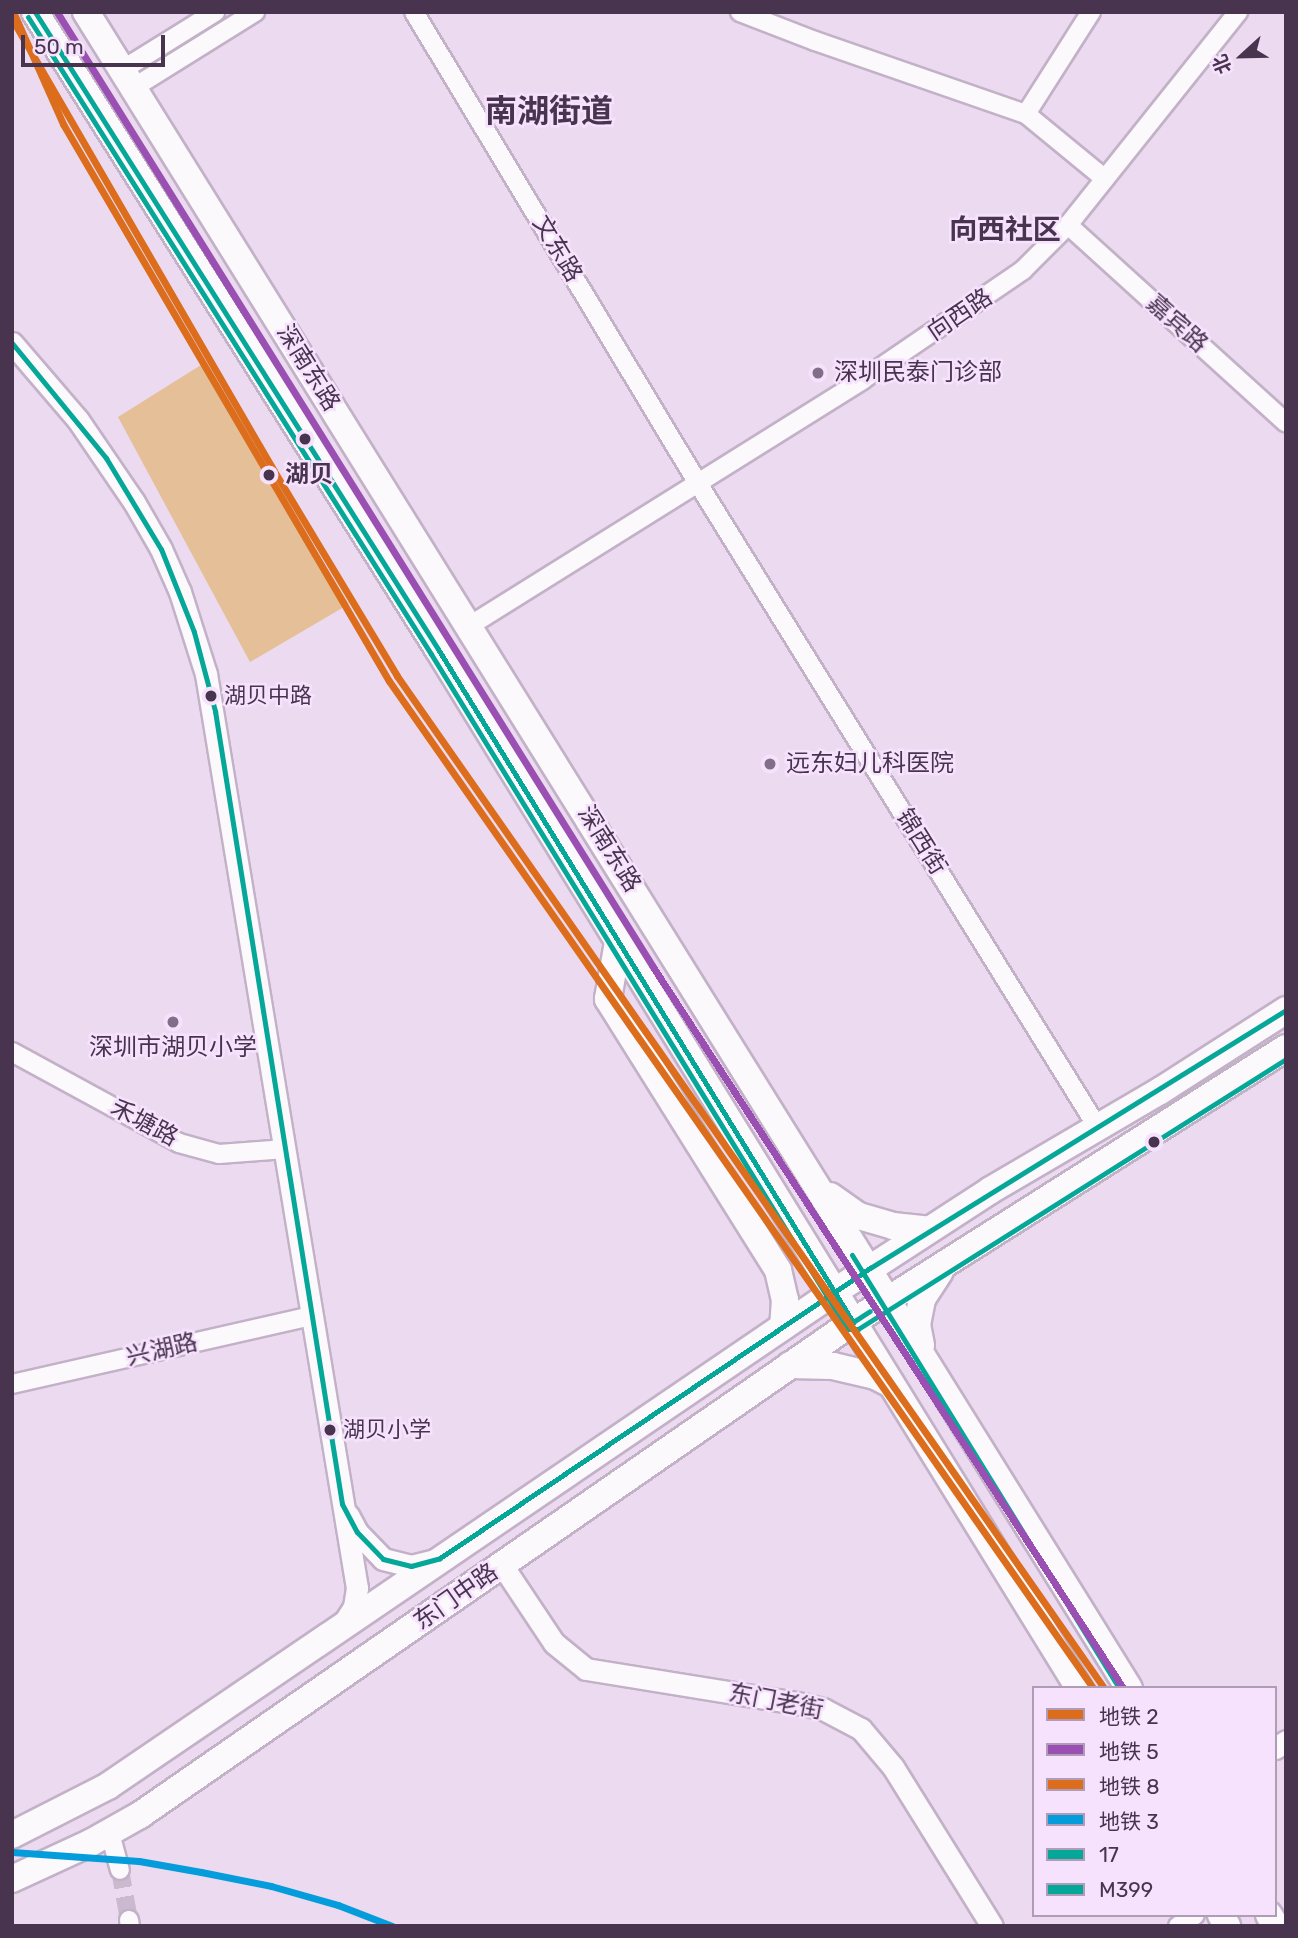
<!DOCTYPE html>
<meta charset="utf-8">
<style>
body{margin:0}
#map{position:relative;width:1298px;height:1938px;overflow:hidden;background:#ebdaf0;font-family:Rubik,"Noto Sans SC",sans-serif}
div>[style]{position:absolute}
.green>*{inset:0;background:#e4bf97}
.minor-tunnel>*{height:18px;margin-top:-9px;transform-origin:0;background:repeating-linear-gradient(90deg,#cbb9d0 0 18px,transparent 0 27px)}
.roads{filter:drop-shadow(2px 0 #c3b1c8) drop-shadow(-2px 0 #c3b1c8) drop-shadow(0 2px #c3b1c8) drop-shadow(0 -2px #c3b1c8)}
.minor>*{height:18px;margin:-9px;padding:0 9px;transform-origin:9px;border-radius:9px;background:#fcf9fd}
.tertiary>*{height:21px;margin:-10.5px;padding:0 10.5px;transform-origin:10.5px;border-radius:10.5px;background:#fcf9fd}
.primary>*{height:26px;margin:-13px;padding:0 13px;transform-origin:13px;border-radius:13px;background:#fcf9fd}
.bus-1>*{height:5px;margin:-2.5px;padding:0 2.5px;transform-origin:2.5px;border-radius:2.5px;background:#05a798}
.bus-2>*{height:5px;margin:-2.5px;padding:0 2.5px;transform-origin:2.5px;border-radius:2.5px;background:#05a798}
.metro-1>*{height:7px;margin:-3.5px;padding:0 3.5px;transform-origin:3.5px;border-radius:3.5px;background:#db6d1c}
.metro-2>*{height:7px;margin:-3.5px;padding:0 3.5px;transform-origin:3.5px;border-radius:3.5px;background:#9950b2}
.metro-3>*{height:7px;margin:-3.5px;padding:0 3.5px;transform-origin:3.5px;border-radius:3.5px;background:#db6d1c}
.metro-4>*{height:7px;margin:-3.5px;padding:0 3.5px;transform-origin:3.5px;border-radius:3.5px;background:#049cda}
.dots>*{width:19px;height:19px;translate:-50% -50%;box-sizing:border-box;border:4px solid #f7e2fe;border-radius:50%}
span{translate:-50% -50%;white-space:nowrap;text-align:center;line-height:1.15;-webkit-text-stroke:5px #f7e2fe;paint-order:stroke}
.bus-label{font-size:22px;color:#493450}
.left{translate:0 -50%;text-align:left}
.street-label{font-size:24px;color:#493450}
.poi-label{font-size:24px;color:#493450}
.stop-label{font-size:24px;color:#493450;font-weight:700}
.quarter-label{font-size:28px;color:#493450;font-weight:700}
.district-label{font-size:32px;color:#493450;font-weight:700}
.frame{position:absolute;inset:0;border:14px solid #493450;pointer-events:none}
.legend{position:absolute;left:1032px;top:1686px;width:245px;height:231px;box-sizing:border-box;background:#f7e2fe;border:2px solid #b19cb8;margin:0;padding:9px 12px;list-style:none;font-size:21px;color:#493450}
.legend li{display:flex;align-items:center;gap:14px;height:35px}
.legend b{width:35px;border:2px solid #b19cb8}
.north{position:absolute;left:1207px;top:21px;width:70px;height:70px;-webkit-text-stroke:5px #f7e2fe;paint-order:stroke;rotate:248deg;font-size:19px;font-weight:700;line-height:28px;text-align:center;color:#493450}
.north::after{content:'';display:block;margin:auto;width:24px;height:32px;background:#493450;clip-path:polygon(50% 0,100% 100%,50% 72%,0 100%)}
.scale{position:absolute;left:21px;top:35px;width:144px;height:32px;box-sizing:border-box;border:4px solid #493450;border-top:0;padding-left:9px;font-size:21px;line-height:24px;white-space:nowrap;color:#493450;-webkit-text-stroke:5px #f7e2fe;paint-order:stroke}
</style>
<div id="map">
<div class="green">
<i style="clip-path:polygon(201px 365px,349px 604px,250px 662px,118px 417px)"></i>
</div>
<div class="minor-tunnel">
<i style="left:120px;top:1870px;width:51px;rotate:79.8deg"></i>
</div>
<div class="roads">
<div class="minor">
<i style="left:414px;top:12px;width:552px;rotate:58.93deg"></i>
<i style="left:699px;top:485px;width:757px;rotate:58.18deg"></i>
<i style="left:740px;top:12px;width:80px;rotate:21.1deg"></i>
<i style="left:815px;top:41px;width:223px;rotate:19.1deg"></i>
<i style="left:1026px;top:114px;width:102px;rotate:39.4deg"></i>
<i style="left:122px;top:70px;width:110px;rotate:-31.9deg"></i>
<i style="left:133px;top:88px;width:144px;rotate:-31.9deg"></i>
<i style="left:1026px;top:114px;width:121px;rotate:-57.5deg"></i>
<i style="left:1068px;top:225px;width:294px;rotate:42.2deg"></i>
<i style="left:469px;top:626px;width:464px;rotate:-32deg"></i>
<i style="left:862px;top:380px;width:195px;rotate:-34.3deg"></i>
<i style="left:1023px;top:270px;width:64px;rotate:-45deg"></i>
<i style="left:1068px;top:225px;width:273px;rotate:-51.4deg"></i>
<i style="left:12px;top:1052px;width:190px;rotate:28.6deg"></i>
<i style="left:179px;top:1143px;width:41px;rotate:15.4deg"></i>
<i style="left:219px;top:1154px;width:67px;rotate:-4.3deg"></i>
<i style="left:12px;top:1384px;width:308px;rotate:-12.8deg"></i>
<i style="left:110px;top:1833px;width:38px;rotate:75deg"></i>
<i style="left:129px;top:1920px;width:6px;rotate:81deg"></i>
<i style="left:1178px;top:1926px;width:20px;rotate:-33deg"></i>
</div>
<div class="tertiary">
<i style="left:12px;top:343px;width:101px;rotate:49.4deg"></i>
<i style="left:78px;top:420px;width:99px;rotate:55.7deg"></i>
<i style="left:134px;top:502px;width:54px;rotate:60.1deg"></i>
<i style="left:161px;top:549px;width:47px;rotate:66.2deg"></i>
<i style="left:180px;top:592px;width:86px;rotate:72.4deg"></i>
<i style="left:206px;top:674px;width:926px;rotate:80.62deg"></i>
<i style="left:357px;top:1588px;width:19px;rotate:99deg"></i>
<i style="left:354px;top:1607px;width:20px;rotate:123deg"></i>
<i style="left:348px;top:1515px;width:19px;rotate:62deg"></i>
<i style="left:357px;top:1532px;width:37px;rotate:46deg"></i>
<i style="left:383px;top:1559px;width:29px;rotate:14deg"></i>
<i style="left:411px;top:1566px;width:25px;rotate:-14deg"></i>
<i style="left:502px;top:1565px;width:94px;rotate:56.3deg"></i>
<i style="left:554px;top:1643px;width:41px;rotate:39.1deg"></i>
<i style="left:586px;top:1669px;width:220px;rotate:9.2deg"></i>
<i style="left:803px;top:1704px;width:21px;rotate:14deg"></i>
<i style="left:823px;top:1709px;width:43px;rotate:27.8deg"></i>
<i style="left:861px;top:1729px;width:50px;rotate:49.9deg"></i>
<i style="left:893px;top:1767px;width:187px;rotate:58.1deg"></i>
<i style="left:1275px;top:1748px;width:13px;rotate:-32deg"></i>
</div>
<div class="primary">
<i style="left:35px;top:12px;width:754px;rotate:57.68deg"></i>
<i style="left:438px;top:649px;width:1221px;rotate:58.33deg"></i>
<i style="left:86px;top:12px;width:1974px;rotate:58.11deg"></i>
<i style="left:618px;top:942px;width:58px;rotate:100deg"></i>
<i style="left:608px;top:999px;width:320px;rotate:57.9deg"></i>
<i style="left:778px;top:1270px;width:31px;rotate:77deg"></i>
<i style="left:785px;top:1300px;width:26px;rotate:94deg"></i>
<i style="left:830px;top:1196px;width:35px;rotate:35deg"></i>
<i style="left:859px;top:1216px;width:35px;rotate:16deg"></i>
<i style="left:893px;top:1226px;width:36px;rotate:6deg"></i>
<i style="left:921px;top:1345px;width:20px;rotate:-101deg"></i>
<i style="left:917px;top:1325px;width:26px;rotate:-79deg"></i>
<i style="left:922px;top:1299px;width:33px;rotate:-57deg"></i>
<i style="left:790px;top:1365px;width:43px;rotate:1.3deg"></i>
<i style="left:833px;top:1366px;width:43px;rotate:13.4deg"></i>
<i style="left:875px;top:1376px;width:18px;rotate:27deg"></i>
<i style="left:12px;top:1835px;width:108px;rotate:-27deg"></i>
<i style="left:108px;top:1786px;width:878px;rotate:-34.23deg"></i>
<i style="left:834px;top:1292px;width:187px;rotate:-33deg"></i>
<i style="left:991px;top:1190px;width:196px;rotate:-30.4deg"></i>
<i style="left:1160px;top:1091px;width:150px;rotate:-32.7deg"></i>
<i style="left:12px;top:1879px;width:88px;rotate:-24.8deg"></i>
<i style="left:92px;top:1842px;width:55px;rotate:-29.4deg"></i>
<i style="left:140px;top:1815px;width:867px;rotate:-34.66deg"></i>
<i style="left:853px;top:1322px;width:512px;rotate:-32.33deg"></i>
<i style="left:1221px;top:1915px;width:13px;rotate:61deg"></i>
<i style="left:1269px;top:1915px;width:13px;rotate:58deg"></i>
</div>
</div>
<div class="bus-1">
<i style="left:35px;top:12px;width:754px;rotate:57.68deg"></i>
<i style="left:438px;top:649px;width:791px;rotate:58.34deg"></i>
<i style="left:853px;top:1322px;width:20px;rotate:-33deg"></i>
<i style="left:12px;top:343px;width:149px;rotate:50.7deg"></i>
<i style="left:106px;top:458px;width:106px;rotate:58.9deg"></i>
<i style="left:161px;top:549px;width:89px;rotate:68.3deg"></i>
<i style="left:194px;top:632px;width:82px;rotate:75.1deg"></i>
<i style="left:215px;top:711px;width:803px;rotate:80.9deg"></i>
<i style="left:342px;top:1504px;width:32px;rotate:62deg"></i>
<i style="left:357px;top:1532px;width:37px;rotate:46deg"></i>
<i style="left:383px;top:1559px;width:29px;rotate:14deg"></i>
<i style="left:411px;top:1566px;width:30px;rotate:-15deg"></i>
<i style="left:440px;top:1558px;width:519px;rotate:-34deg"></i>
<i style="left:870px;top:1268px;width:490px;rotate:-31.8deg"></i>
</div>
<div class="bus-2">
<i style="left:28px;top:17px;width:754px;rotate:57.68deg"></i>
<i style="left:431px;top:654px;width:793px;rotate:58.35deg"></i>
<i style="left:847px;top:1329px;width:11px"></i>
<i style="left:858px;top:1329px;width:506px;rotate:-32.25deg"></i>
<i style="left:852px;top:1255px;width:509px;rotate:58.34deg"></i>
</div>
<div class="metro-1">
<i style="left:12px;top:19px;width:522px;rotate:59.9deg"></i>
<i style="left:274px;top:471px;width:239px;rotate:59deg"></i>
<i style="left:397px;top:676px;width:1235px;rotate:55.06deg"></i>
</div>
<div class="metro-2">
<i style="left:57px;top:12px;width:1126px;rotate:58.03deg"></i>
<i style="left:653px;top:967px;width:861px;rotate:56.9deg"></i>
</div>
<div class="metro-3">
<i style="left:15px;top:16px;width:118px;rotate:66deg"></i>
<i style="left:63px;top:124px;width:645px;rotate:59.66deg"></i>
<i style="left:389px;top:681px;width:1229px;rotate:55.04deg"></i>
</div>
<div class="metro-4">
<i style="left:12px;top:1852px;width:127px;rotate:4.1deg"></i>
<i style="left:139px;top:1861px;width:63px;rotate:10.1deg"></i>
<i style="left:201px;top:1872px;width:71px;rotate:11.3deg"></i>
<i style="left:271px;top:1886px;width:70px;rotate:15.8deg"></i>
<i style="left:338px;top:1905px;width:58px;rotate:21.3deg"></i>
</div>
<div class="dots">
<i style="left:818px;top:373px;background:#826e88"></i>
<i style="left:305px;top:439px;background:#493450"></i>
<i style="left:269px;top:475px;background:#493450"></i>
<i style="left:211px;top:696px;background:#493450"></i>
<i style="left:770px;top:764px;background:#826e88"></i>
<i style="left:173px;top:1022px;background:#826e88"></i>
<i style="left:1154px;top:1142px;background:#493450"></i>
<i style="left:330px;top:1430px;background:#493450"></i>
</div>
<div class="bus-label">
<span class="left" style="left:224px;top:696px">湖贝中路</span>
<span class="left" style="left:343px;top:1430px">湖贝小学</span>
</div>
<div class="street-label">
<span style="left:557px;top:249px;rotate:59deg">文东路</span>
<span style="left:960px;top:315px;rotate:-34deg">向西路</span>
<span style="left:1177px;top:324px;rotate:42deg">嘉宾路</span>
<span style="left:308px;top:368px;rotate:58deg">深南东路</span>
<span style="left:921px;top:842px;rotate:58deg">锦西街</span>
<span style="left:609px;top:849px;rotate:58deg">深南东路</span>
<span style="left:144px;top:1123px;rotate:28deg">禾塘路</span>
<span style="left:162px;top:1350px;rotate:-13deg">兴湖路</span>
<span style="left:456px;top:1597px;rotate:-35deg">东门中路</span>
<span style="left:776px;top:1702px;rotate:11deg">东门老街</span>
</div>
<div class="poi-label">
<span class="left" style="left:834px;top:373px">深圳民泰门诊部</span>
<span class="left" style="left:786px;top:764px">远东妇儿科医院</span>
<span style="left:173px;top:1048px">深圳市湖贝小学</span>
</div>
<div class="stop-label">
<span class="left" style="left:285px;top:475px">湖贝</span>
</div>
<div class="quarter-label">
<span style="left:1005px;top:230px">向西社区</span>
</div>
<div class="district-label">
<span style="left:549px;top:111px">南湖街道</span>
</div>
<div class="frame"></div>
<ul class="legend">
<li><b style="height:9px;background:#db6d1c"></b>地铁 2</li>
<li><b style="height:9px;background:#9950b2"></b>地铁 5</li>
<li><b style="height:9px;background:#db6d1c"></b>地铁 8</li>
<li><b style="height:9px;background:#049cda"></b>地铁 3</li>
<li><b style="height:9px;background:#05a798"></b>17</li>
<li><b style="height:9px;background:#05a798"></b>M399</li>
</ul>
<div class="north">北</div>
<div class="scale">50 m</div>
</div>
